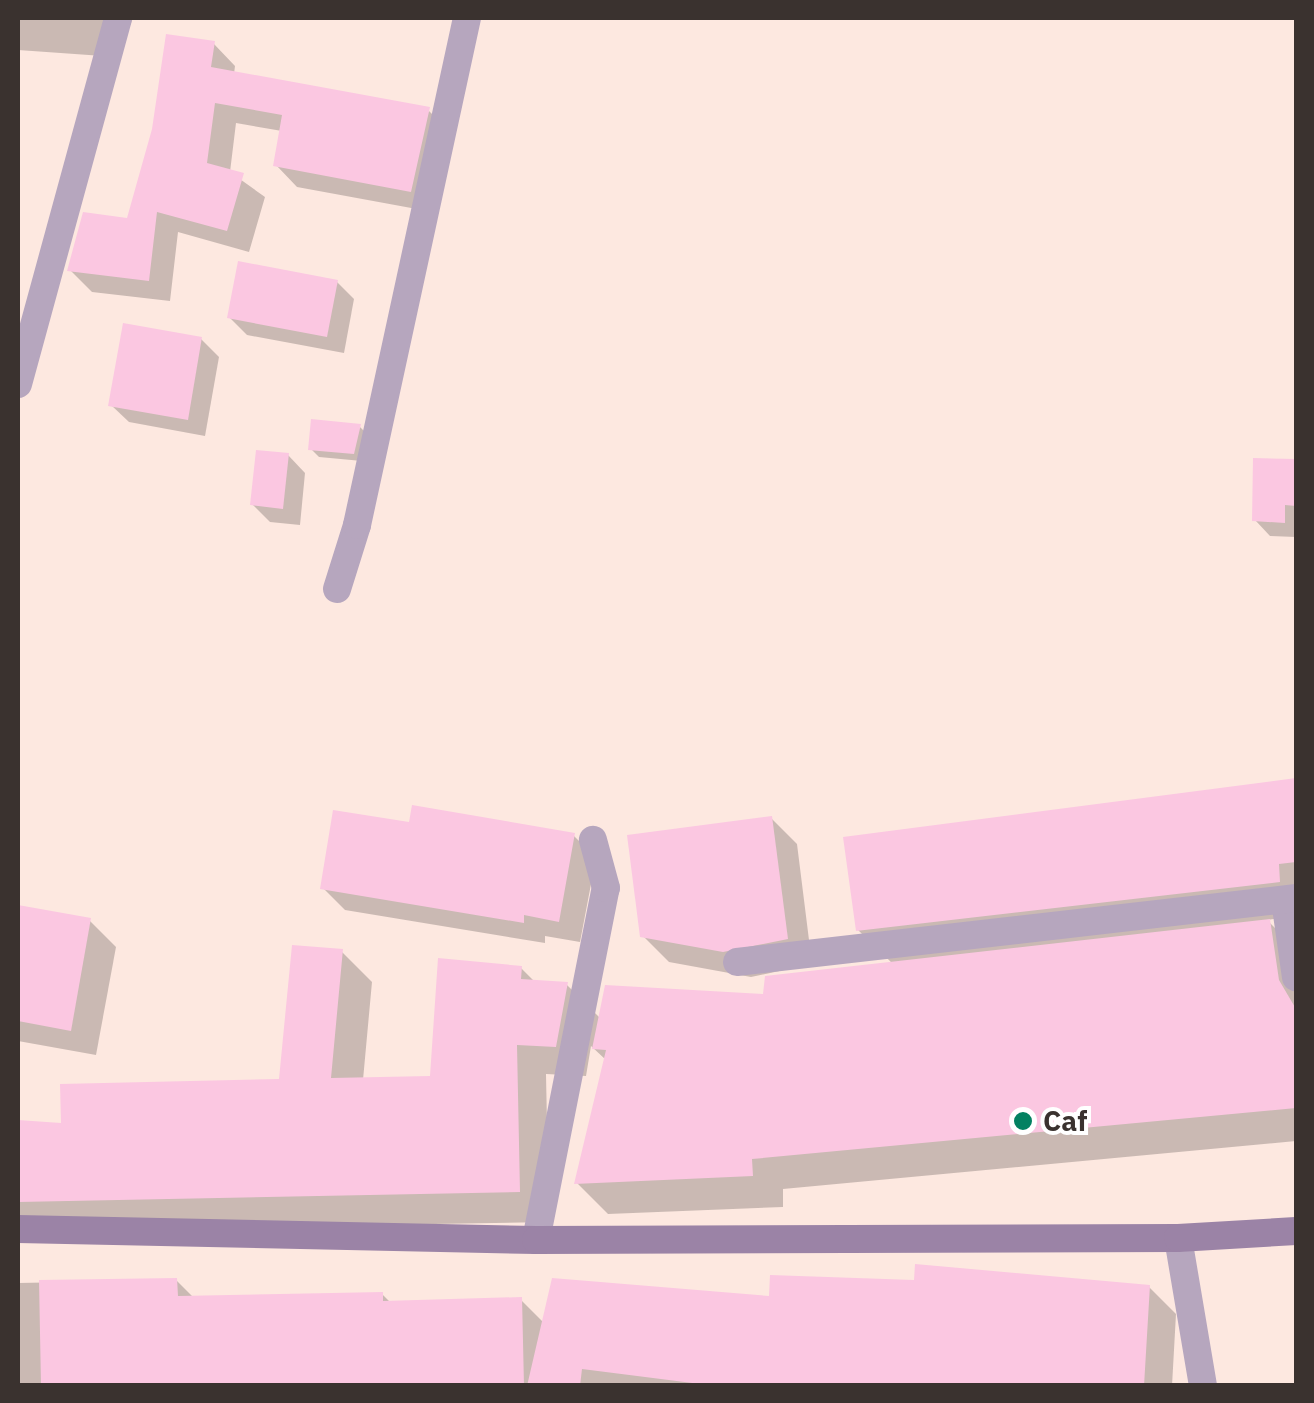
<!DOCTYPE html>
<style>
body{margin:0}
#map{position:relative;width:1314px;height:1403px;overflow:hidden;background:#fde8e0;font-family:"IBM Plex Sans",sans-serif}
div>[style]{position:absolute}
.shadow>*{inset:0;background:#0003}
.building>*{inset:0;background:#fbc7e1}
.minor>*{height:28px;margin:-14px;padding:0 14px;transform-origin:14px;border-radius:14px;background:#b6a6be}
.secondary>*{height:28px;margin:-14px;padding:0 14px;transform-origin:14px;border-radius:14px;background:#9b83a6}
.dots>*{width:28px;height:28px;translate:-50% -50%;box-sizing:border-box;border:5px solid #fff;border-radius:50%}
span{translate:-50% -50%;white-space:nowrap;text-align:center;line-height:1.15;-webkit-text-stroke:8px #fff;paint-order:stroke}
.poi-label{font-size:28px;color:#3a322f;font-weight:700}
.left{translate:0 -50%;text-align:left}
.frame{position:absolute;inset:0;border:20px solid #3a322f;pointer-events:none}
</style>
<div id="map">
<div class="shadow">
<i style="clip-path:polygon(18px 18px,133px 18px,117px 57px,18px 50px)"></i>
<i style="clip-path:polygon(214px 44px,235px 66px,234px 74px,428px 110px,450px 132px,433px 212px,297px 187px,276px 165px,282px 131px,236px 123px,230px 172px,265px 197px,249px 252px,178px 232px,170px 301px,92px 292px,70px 270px,129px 220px)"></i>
<i style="clip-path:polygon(337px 282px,354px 299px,344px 353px,247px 335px,229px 317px)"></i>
<i style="clip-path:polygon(201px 339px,219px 357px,205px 436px,129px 422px,111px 405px)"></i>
<i style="clip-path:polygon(360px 427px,368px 435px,362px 461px,319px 457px,311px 449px)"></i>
<i style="clip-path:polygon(1296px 435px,1296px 537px,1270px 536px,1255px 520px,1294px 461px)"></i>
<i style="clip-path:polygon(288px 455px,305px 473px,300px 525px,270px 522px,252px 504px)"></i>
<i style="clip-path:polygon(1296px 781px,1296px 916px,1267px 920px,1296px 949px,1296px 1141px,783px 1189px,783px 1207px,608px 1214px,577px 1183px,606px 1060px,591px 1046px,586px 1076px,546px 1074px,549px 1222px,18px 1231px,18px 1123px,127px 1131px,282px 1082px,342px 952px,372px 982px,363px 1080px,432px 1079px,521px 968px,535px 982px,566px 984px,600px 1018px,765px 997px,893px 964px,858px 930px,846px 839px)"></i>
<i style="clip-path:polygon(771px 818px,797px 844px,812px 964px,751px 977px,669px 962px,642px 935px)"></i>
<i style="clip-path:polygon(411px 825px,574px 836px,596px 858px,580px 942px,545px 936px,545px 943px,345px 910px,323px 888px)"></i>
<i style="clip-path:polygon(18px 908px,90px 921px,116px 947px,96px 1055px,18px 1041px)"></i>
<i style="clip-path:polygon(176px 1280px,194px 1298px,382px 1294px,391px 1303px,521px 1300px,544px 1323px,771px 1299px,1149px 1287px,1176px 1314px,1172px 1386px,18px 1386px,18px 1283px)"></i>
</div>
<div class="building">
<i style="clip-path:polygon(166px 34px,215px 41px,211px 67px,430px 107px,411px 192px,273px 166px,282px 115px,215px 103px,207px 163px,244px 173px,227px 231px,157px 212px,149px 281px,67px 271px,83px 212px,127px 218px,152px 129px)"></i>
<i style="clip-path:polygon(238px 261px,338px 280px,327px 337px,227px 318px)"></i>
<i style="clip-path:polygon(123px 323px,202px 337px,188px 420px,108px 406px)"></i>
<i style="clip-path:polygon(311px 419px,361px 424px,354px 454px,308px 450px)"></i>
<i style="clip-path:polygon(256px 450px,289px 453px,283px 509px,250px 505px)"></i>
<i style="clip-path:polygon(1253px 458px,1296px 459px,1296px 506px,1285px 505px,1285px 523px,1252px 521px)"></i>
<i style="clip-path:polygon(1296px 778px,1296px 862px,1279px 864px,1280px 882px,856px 931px,843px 837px)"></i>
<i style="clip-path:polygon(412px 805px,575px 833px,559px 922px,524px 915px,524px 923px,320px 889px,333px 810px,409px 822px)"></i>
<i style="clip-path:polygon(772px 816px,788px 939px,723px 952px,640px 937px,627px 835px)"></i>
<i style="clip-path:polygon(18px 905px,91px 918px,71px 1031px,18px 1021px)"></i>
<i style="clip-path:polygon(1270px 919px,1279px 980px,1296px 1009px,1296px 1108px,752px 1159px,753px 1176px,574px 1184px,606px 1050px,592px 1049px,605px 985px,763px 994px,765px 976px)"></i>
<i style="clip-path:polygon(292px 945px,343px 949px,331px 1078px,430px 1076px,438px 958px,522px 966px,521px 979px,568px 982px,556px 1047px,517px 1045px,520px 1192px,18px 1202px,18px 1120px,61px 1123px,60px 1084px,279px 1079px)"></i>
<i style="clip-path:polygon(915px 1264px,1150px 1285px,1144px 1386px,716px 1386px,582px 1369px,580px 1386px,527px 1386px,552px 1278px,769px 1296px,770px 1275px,914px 1280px)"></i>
<i style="clip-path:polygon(177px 1278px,178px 1296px,383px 1292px,383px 1301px,522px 1297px,524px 1386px,41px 1386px,39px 1280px)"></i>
</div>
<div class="minor">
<i style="left:18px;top:384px;width:379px;rotate:-74.7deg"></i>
<i style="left:337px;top:589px;width:67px;rotate:-72.6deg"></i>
<i style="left:357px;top:525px;width:519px;rotate:-77.76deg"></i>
<i style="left:1285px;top:900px;width:78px;rotate:81.9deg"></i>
<i style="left:737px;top:962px;width:563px;rotate:-6.53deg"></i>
<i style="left:1178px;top:1238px;width:150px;rotate:80.4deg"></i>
<i style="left:536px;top:1240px;width:359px;rotate:-78.8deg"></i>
<i style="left:606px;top:888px;width:50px;rotate:-105.2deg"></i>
</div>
<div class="secondary">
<i style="left:18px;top:1229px;width:518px;rotate:1.22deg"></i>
<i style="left:536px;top:1240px;width:642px;rotate:-0.18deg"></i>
<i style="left:1178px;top:1238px;width:118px;rotate:-3.4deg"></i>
</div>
<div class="dots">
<i style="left:1023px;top:1121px;background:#038161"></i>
</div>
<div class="poi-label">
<span class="left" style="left:1043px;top:1121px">Caf</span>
</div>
<div class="frame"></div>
</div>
